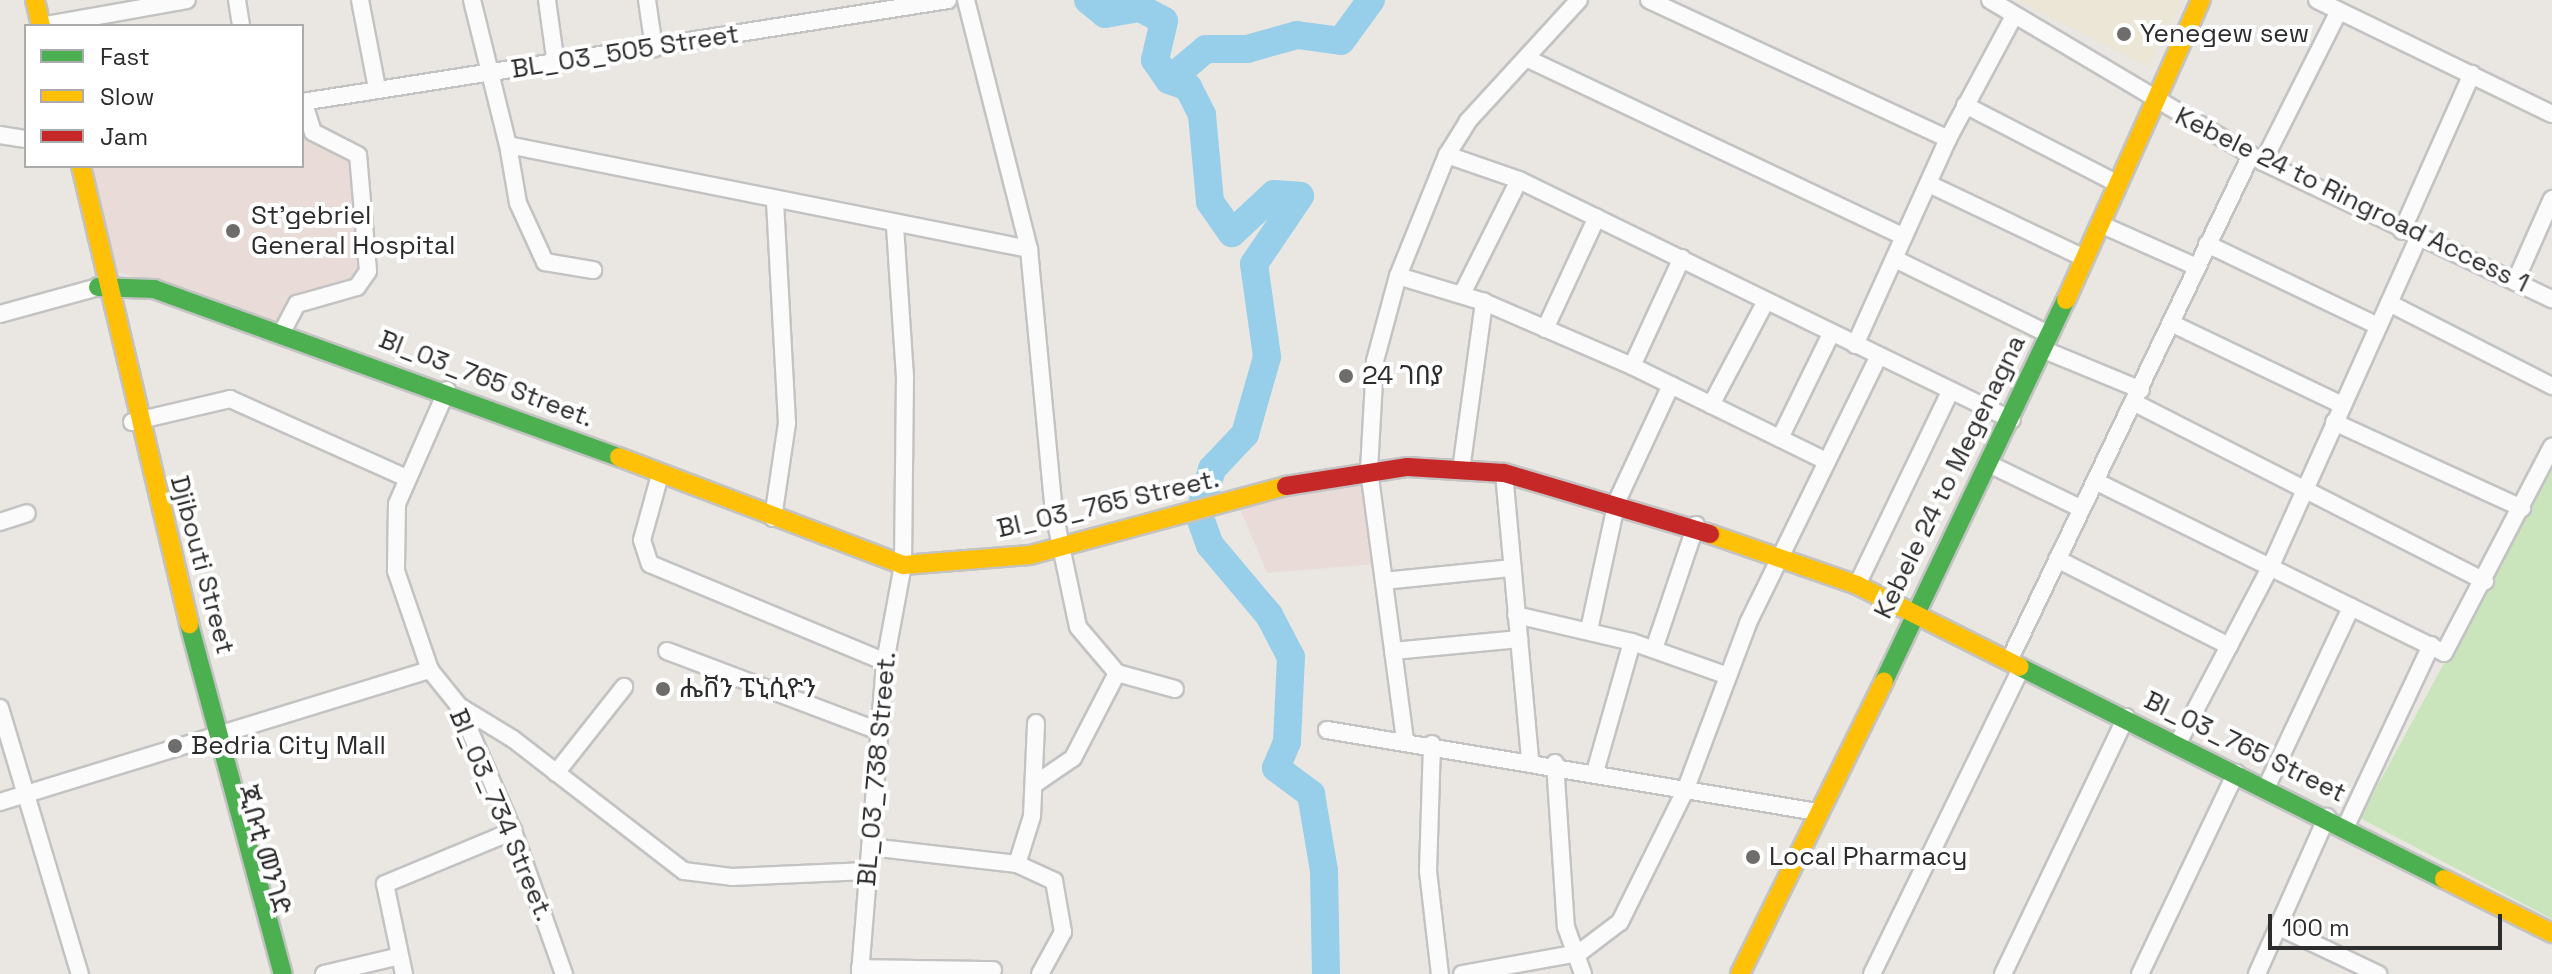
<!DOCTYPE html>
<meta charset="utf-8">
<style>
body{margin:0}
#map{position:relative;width:2552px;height:974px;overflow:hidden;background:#eae7e2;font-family:"Space Grotesk","Noto Sans Ethiopic",sans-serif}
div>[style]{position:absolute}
.education>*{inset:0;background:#ece6d7}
.medical>*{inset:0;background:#e8dbd8}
.green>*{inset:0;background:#cae5bc}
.river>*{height:28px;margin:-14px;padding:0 14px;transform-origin:14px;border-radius:14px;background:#97cfea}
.roads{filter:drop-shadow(2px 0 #c3c3c3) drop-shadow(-2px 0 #c3c3c3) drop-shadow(0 2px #c3c3c3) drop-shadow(0 -2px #c3c3c3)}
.street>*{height:16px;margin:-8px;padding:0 8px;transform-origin:8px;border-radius:8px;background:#fcfbfb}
.fast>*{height:18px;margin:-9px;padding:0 9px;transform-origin:9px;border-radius:9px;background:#4caf50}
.slow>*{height:18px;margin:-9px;padding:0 9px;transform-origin:9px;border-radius:9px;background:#ffc107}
.jam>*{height:18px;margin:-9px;padding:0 9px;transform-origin:9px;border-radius:9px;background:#c62828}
.dots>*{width:22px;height:22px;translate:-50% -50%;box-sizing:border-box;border:4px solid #fff;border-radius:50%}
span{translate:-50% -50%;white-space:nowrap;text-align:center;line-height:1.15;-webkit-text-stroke:8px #fff;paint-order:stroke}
.poi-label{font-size:26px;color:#2c2c2c}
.left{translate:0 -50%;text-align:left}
.street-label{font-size:26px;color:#2c2c2c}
.legend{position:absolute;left:24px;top:24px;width:280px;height:144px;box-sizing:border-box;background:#fff;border:2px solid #ababab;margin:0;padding:10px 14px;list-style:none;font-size:24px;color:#2c2c2c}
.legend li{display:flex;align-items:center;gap:16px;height:40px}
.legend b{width:40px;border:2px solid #ababab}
.scale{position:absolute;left:2268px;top:914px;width:234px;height:36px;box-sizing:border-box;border:4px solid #2c2c2c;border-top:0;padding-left:10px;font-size:24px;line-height:28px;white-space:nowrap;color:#2c2c2c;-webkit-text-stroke:6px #fff;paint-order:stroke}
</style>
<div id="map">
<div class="education">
<i style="clip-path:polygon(2017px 0,2184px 0,2148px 67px)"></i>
</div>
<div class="medical">
<i style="clip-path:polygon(302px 118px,354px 159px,362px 268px,352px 281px,279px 322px,112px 270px,93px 166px,302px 166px)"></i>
<i style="clip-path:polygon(1360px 477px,1376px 564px,1267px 573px,1238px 504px)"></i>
</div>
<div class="green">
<i style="clip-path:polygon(2552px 464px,2552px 919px,2360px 818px)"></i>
</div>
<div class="river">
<i style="left:1088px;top:0;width:22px;rotate:39deg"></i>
<i style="left:1105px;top:14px;width:36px;rotate:-10deg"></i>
<i style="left:1140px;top:8px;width:27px;rotate:28deg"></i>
<i style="left:1164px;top:21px;width:40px;rotate:103deg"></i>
<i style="left:1155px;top:60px;width:24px;rotate:55deg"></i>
<i style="left:1169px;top:80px;width:20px;rotate:20deg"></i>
<i style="left:1188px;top:87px;width:31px;rotate:63deg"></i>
<i style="left:1202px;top:115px;width:87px;rotate:84.7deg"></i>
<i style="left:1210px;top:202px;width:38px;rotate:55deg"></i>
<i style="left:1232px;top:233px;width:57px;rotate:-42.9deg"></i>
<i style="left:1274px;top:194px;width:26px;rotate:4deg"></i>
<i style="left:1300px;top:196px;width:82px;rotate:124.1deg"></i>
<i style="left:1254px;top:264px;width:94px;rotate:82deg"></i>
<i style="left:1267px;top:357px;width:80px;rotate:105.9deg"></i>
<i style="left:1245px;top:434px;width:48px;rotate:133.3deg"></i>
<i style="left:1212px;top:469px;width:48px;rotate:105.8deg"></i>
<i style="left:1199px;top:515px;width:32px;rotate:70deg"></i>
<i style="left:1210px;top:545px;width:92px;rotate:49.9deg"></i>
<i style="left:1269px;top:615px;width:47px;rotate:62.4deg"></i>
<i style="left:1291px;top:657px;width:85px;rotate:92.7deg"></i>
<i style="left:1287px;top:742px;width:28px;rotate:113deg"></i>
<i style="left:1276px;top:768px;width:44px;rotate:36.6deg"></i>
<i style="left:1311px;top:794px;width:78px;rotate:80.4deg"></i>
<i style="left:1324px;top:871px;width:103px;rotate:88.9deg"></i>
<i style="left:1169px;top:80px;width:48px;rotate:-40deg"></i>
<i style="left:1206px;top:49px;width:41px"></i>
<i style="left:1247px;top:49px;width:52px;rotate:-15.6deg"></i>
<i style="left:1297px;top:35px;width:44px;rotate:7.8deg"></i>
<i style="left:1341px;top:41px;width:51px;rotate:-53.8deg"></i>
</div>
<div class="roads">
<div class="street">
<i style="left:237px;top:0;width:26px;rotate:81deg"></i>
<i style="left:360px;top:0;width:90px;rotate:79.1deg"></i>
<i style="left:472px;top:0;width:149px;rotate:76.1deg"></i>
<i style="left:508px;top:145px;width:531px;rotate:11.29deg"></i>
<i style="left:547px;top:0;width:66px;rotate:82.1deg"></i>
<i style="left:647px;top:0;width:49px;rotate:81.7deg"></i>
<i style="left:966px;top:0;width:257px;rotate:75.8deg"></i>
<i style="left:1029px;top:249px;width:265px;rotate:84.6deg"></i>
<i style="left:1054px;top:513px;width:116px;rotate:78.1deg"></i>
<i style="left:1078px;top:627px;width:60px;rotate:49.7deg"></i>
<i style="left:1117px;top:673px;width:60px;rotate:15.4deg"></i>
<i style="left:1649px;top:0;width:330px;rotate:24.9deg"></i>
<i style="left:1990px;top:0;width:317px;rotate:30.7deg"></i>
<i style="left:2263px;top:162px;width:320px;rotate:25.4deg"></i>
<i style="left:2317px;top:0;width:261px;rotate:25.9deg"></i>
<i style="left:41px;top:26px;width:148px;rotate:-10.1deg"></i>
<i style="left:1526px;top:58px;width:418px;rotate:25.3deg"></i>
<i style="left:302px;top:102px;width:654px;rotate:-8.97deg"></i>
<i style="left:1965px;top:105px;width:172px;rotate:27.3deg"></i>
<i style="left:0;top:135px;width:26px;rotate:9deg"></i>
<i style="left:508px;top:145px;width:59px;rotate:80.2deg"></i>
<i style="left:518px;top:203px;width:65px;rotate:65.4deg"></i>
<i style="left:545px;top:262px;width:49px;rotate:9.5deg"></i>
<i style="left:1447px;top:155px;width:76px;rotate:19.1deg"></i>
<i style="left:1519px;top:180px;width:548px;rotate:25.96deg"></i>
<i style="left:2263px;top:162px;width:169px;rotate:-63.3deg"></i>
<i style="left:1929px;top:184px;width:172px;rotate:25.5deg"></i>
<i style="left:2100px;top:224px;width:106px;rotate:23.9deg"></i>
<i style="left:2402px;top:231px;width:172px;rotate:-66deg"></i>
<i style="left:2207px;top:244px;width:190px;rotate:25.6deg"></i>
<i style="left:1895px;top:259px;width:170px;rotate:26.1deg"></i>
<i style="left:1398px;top:276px;width:90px;rotate:16.8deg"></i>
<i style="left:1484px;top:302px;width:161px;rotate:23.4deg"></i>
<i style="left:1632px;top:366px;width:119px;rotate:-65.2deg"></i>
<i style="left:2515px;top:282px;width:91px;rotate:-66deg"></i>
<i style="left:1462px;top:294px;width:127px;rotate:-63.4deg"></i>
<i style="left:2389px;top:303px;width:183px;rotate:27deg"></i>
<i style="left:0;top:314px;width:102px;rotate:-15.4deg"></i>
<i style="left:2173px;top:324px;width:187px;rotate:25.6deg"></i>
<i style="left:1545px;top:329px;width:123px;rotate:-65.1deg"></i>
<i style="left:282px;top:332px;width:32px;rotate:-62deg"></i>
<i style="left:297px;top:304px;width:62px;rotate:-15.8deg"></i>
<i style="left:357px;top:287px;width:19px;rotate:-55deg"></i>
<i style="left:368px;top:271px;width:116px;rotate:-94.9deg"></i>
<i style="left:358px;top:155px;width:51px;rotate:-152.9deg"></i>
<i style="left:313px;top:132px;width:32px;rotate:-108deg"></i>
<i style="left:1855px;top:345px;width:226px;rotate:-65.7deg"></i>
<i style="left:1948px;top:139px;width:140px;rotate:-61.8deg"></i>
<i style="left:2042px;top:349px;width:107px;rotate:22.5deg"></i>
<i style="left:1632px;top:366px;width:216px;rotate:26.1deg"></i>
<i style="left:447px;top:390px;width:124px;rotate:113.7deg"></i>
<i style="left:397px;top:504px;width:67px;rotate:90.9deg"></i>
<i style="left:396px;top:571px;width:105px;rotate:71deg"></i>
<i style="left:430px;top:670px;width:46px;rotate:51.1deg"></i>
<i style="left:459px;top:706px;width:136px;rotate:66.6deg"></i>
<i style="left:513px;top:831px;width:152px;rotate:70.4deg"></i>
<i style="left:2135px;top:403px;width:393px;rotate:27deg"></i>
<i style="left:1711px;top:405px;width:115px;rotate:-62.1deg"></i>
<i style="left:132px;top:422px;width:101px;rotate:-13.2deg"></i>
<i style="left:230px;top:399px;width:194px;rotate:24.1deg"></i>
<i style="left:2334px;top:422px;width:207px;rotate:24.6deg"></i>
<i style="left:1780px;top:438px;width:116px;rotate:-63.9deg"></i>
<i style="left:1989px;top:464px;width:101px;rotate:25.8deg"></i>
<i style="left:1461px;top:470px;width:170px;rotate:-82.2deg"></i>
<i style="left:1504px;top:473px;width:288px;rotate:84.8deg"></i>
<i style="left:660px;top:475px;width:67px;rotate:105.5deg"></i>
<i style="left:642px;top:540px;width:25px;rotate:72deg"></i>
<i style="left:650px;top:564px;width:255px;rotate:22.6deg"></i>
<i style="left:2095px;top:481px;width:389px;rotate:26.2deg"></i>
<i style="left:2444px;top:653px;width:233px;rotate:-62.4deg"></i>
<i style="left:773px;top:518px;width:96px;rotate:-81.6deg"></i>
<i style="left:787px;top:423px;width:219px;rotate:-93.1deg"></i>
<i style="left:0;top:522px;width:28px;rotate:-18deg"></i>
<i style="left:2057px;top:559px;width:193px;rotate:26.8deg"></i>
<i style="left:1384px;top:581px;width:129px;rotate:-5.8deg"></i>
<i style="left:1857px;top:585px;width:216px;rotate:-64.3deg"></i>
<i style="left:1516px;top:615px;width:119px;rotate:13.1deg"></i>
<i style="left:1632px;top:642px;width:102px;rotate:19.5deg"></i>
<i style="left:1589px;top:630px;width:132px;rotate:-77.8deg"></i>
<i style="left:1617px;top:501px;width:128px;rotate:-65deg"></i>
<i style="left:1654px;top:649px;width:131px;rotate:-71.3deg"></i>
<i style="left:667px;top:651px;width:227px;rotate:20.7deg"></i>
<i style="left:1393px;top:651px;width:127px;rotate:-5.4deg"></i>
<i style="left:2009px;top:661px;width:561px;rotate:-64.44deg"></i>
<i style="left:459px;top:706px;width:63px;rotate:31.4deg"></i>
<i style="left:513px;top:739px;width:216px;rotate:37.7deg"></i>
<i style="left:684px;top:871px;width:48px;rotate:7.1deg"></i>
<i style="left:732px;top:877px;width:135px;rotate:-2.5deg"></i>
<i style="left:0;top:708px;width:278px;rotate:73.3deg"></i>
<i style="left:1327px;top:730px;width:499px;rotate:9.5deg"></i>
<i style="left:1405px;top:740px;width:272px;rotate:-97.6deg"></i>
<i style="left:1369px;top:470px;width:109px;rotate:-86.8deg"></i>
<i style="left:1375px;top:361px;width:88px;rotate:-74.9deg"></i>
<i style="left:1398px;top:276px;width:131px;rotate:-68deg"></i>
<i style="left:1447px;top:155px;width:40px;rotate:-58deg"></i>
<i style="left:1468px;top:121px;width:164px;rotate:-47.5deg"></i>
<i style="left:2178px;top:743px;width:195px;rotate:-62.3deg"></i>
<i style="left:2269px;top:570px;width:363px;rotate:-65.8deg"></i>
<i style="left:1432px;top:744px;width:127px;rotate:91.8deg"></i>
<i style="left:1428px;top:871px;width:104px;rotate:83.4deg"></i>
<i style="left:1555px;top:763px;width:164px;rotate:86.2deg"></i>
<i style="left:1566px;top:927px;width:50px;rotate:70.1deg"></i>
<i style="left:1595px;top:772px;width:135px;rotate:-74.1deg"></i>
<i style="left:556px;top:773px;width:110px;rotate:-51.7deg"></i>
<i style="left:1035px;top:784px;width:46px;rotate:-34.4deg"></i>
<i style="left:1073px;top:758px;width:96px;rotate:-62.6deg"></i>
<i style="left:2266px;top:788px;width:200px;rotate:-64.8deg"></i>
<i style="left:0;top:802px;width:450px;rotate:-17.1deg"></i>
<i style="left:2346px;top:826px;width:200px;rotate:-64.8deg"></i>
<i style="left:870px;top:847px;width:148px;rotate:6.6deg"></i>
<i style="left:1017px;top:864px;width:41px;rotate:24.7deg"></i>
<i style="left:1054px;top:881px;width:52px;rotate:80deg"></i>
<i style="left:1063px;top:932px;width:48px;rotate:118.7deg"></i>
<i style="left:1017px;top:864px;width:50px;rotate:-72.6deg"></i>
<i style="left:1032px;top:816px;width:93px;rotate:-87.5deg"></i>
<i style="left:2279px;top:927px;width:110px;rotate:25.4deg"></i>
<i style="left:860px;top:968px;width:133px;rotate:0.9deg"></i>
<i style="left:324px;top:974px;width:78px;rotate:-13.3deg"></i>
<i style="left:404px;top:974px;width:92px;rotate:-101.9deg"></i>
<i style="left:385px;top:884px;width:139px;rotate:-22.5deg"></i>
<i style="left:860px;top:974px;width:313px;rotate:-85.4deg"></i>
<i style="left:885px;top:662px;width:99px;rotate:-79.5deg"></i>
<i style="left:903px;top:565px;width:188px;rotate:-89.4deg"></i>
<i style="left:905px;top:377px;width:152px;rotate:-93.8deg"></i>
<i style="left:1462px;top:974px;width:119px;rotate:-10.2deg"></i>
<i style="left:1579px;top:953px;width:51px;rotate:-37.1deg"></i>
<i style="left:1620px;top:922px;width:146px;rotate:-63.6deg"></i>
<i style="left:1685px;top:791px;width:179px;rotate:-69.4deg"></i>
<i style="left:1748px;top:623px;width:297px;rotate:-63.9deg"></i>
<i style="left:1872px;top:974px;width:339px;rotate:-64deg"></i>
<i style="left:2003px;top:974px;width:285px;rotate:-64.4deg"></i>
<i style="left:2140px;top:974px;width:223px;rotate:-64.5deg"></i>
<i style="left:2257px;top:974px;width:172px;rotate:-66deg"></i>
</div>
<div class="fast">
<i style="left:98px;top:287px;width:56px;rotate:2deg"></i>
<i style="left:154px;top:289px;width:494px;rotate:19.9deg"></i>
<i style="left:189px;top:624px;width:362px;rotate:75deg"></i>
<i style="left:2020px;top:667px;width:474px;rotate:26.6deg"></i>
<i style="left:1884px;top:681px;width:422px;rotate:-64.5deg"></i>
</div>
<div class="slow">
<i style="left:35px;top:0;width:27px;rotate:77deg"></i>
<i style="left:81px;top:166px;width:471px;rotate:76.7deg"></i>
<i style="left:2066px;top:300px;width:329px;rotate:-65.8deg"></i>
<i style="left:619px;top:457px;width:304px;rotate:20.8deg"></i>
<i style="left:903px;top:565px;width:127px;rotate:-4.5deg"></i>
<i style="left:1030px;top:555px;width:265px;rotate:-15.1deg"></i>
<i style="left:1710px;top:534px;width:156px;rotate:19.1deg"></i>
<i style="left:1857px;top:585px;width:182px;rotate:26.7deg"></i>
<i style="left:2444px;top:879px;width:121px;rotate:26.6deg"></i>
<i style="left:1740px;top:974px;width:326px;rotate:-63.8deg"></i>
</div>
<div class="jam">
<i style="left:1286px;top:486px;width:123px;rotate:-8.9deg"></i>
<i style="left:1408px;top:467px;width:96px;rotate:3.6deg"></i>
<i style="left:1504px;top:473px;width:215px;rotate:16.5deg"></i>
</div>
</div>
<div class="dots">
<i style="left:2124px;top:34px;background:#6e6d6c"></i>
<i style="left:233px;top:231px;background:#6e6d6c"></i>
<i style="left:1346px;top:376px;background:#6e6d6c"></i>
<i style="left:663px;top:689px;background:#6e6d6c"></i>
<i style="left:175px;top:746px;background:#6e6d6c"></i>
<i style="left:1753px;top:857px;background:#6e6d6c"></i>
</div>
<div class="poi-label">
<span class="left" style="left:2140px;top:34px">Yenegew sew</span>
<span class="left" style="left:251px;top:231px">St'gebriel<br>General Hospital</span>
<span class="left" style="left:1362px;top:376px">24 ገበያ</span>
<span class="left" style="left:679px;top:689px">ሔቨን ፔኒሲዮን</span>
<span class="left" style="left:191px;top:746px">Bedria City Mall</span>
<span class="left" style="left:1769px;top:857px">Local Pharmacy</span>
</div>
<div class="street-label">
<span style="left:625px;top:52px;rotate:-9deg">BL_03_505 Street</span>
<span style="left:2352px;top:200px;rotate:26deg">Kebele 24 to Ringroad Access 1</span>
<span style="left:486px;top:379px;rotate:21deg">Bl_03_765 Street.</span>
<span style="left:1950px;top:477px;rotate:-64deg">Kebele 24 to Megenagna</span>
<span style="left:1108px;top:504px;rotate:-13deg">Bl_03_765 Street.</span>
<span style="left:202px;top:565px;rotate:75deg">Djibouti Street</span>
<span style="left:2245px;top:747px;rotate:26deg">Bl_03_765 Street</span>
<span style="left:877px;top:769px;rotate:-85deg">BL_03_738 Street.</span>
<span style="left:501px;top:815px;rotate:67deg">Bl_03_734 Street.</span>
<span style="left:264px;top:850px;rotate:74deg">ጂቡቲ መንገድ</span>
</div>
<ul class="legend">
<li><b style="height:10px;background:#4caf50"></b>Fast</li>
<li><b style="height:10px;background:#ffc107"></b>Slow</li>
<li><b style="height:10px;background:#c62828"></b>Jam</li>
</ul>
<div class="scale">100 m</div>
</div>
